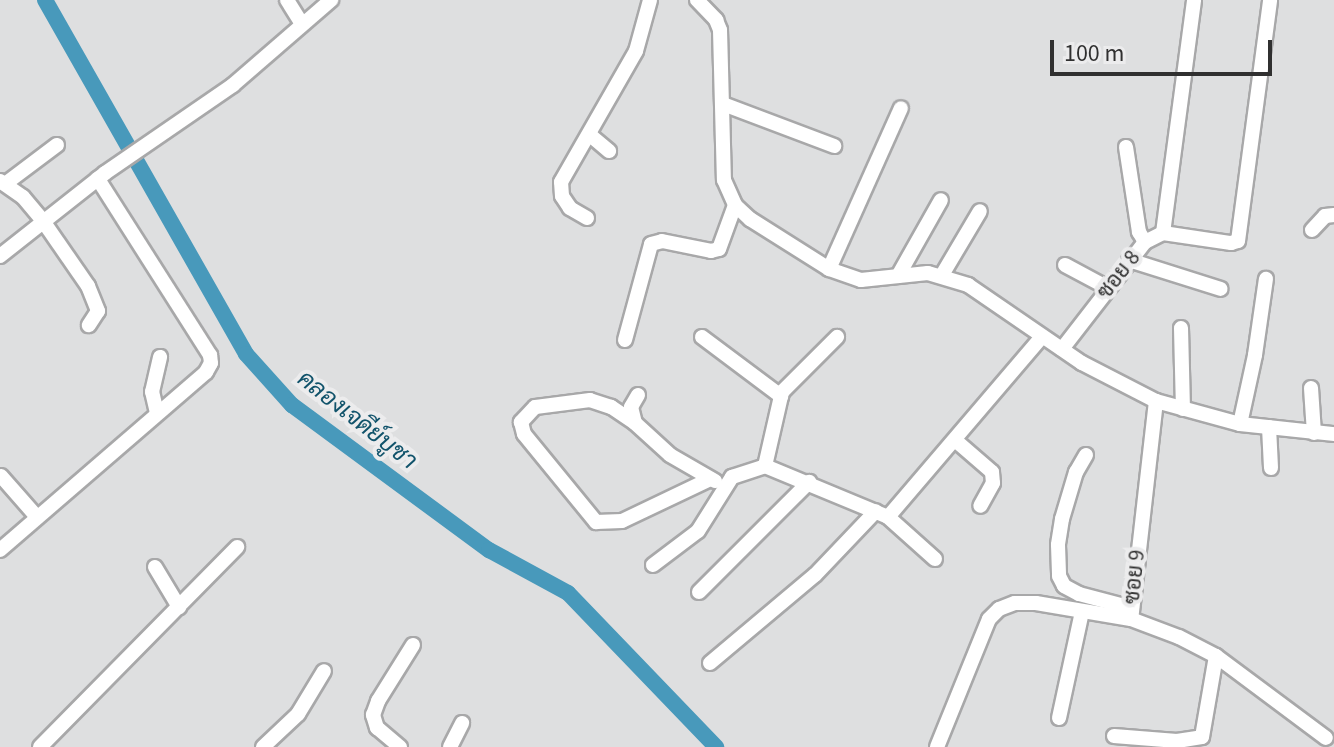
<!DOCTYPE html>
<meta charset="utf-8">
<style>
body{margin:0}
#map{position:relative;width:1334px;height:747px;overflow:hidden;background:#dedfe0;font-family:"Source Sans 3",Sarabun,sans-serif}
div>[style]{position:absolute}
.canal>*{height:16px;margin:-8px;padding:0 8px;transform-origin:8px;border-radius:8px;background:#4899bb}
.roads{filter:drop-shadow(2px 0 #a8a8a9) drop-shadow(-2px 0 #a8a8a9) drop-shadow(0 2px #a8a8a9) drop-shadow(0 -2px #a8a8a9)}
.minor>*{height:14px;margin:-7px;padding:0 7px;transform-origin:7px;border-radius:7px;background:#fff}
span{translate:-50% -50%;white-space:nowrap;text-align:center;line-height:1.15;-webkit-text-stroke:8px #ececed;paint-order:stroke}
.street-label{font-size:22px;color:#303030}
.water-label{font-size:24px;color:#11536b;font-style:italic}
.scale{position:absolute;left:1050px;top:40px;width:222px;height:36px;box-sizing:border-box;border:4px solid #303030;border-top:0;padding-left:10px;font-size:24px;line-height:28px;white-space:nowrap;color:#303030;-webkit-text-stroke:6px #ececed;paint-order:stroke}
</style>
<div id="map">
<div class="canal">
<i style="left:45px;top:0;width:407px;rotate:60.4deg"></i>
<i style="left:246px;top:354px;width:69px;rotate:48deg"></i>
<i style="left:292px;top:405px;width:245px;rotate:36.4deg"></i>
<i style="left:489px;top:550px;width:90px;rotate:28.6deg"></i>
<i style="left:568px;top:593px;width:214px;rotate:46.1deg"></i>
</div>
<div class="roads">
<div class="minor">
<i style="left:287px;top:0;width:28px;rotate:58deg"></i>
<i style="left:697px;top:0;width:28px;rotate:46deg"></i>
<i style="left:716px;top:20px;width:11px;rotate:68deg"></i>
<i style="left:720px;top:30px;width:150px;rotate:88.5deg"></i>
<i style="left:724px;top:180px;width:27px;rotate:66deg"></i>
<i style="left:735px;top:205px;width:21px;rotate:43deg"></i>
<i style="left:750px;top:219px;width:93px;rotate:32.3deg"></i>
<i style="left:829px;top:269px;width:34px;rotate:19deg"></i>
<i style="left:861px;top:280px;width:67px;rotate:-6deg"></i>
<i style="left:928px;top:273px;width:42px;rotate:16.7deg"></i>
<i style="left:968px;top:285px;width:138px;rotate:34.4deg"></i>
<i style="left:1082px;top:363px;width:83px;rotate:27.2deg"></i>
<i style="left:1156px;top:401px;width:87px;rotate:15.3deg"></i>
<i style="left:1240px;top:424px;width:95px;rotate:6.1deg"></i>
<i style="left:723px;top:104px;width:119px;rotate:20.7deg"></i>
<i style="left:590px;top:135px;width:25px;rotate:40deg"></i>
<i style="left:0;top:181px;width:28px;rotate:35deg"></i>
<i style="left:23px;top:197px;width:31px;rotate:50deg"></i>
<i style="left:43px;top:221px;width:79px;rotate:55.3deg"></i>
<i style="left:88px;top:286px;width:27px;rotate:68deg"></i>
<i style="left:98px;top:311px;width:17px;rotate:123deg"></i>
<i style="left:5px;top:184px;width:65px;rotate:-36.9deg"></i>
<i style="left:587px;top:218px;width:20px;rotate:-150deg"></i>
<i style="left:570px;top:208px;width:14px;rotate:-124deg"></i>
<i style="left:562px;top:196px;width:14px;rotate:-94deg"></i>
<i style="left:561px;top:182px;width:151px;rotate:-60.2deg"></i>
<i style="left:636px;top:51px;width:53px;rotate:-74.6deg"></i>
<i style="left:1312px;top:230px;width:19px;rotate:-47deg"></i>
<i style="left:1325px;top:216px;width:9px;rotate:-6deg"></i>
<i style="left:1163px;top:233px;width:235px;rotate:-82.4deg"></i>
<i style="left:1145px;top:242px;width:20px;rotate:-27deg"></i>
<i style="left:1163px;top:233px;width:69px;rotate:8.4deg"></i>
<i style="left:1231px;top:243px;width:7px;rotate:-16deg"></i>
<i style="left:1238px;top:241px;width:243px;rotate:-82.4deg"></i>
<i style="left:0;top:256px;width:134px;rotate:-38.3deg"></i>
<i style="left:105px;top:173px;width:155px;rotate:-34.5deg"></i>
<i style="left:233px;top:85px;width:130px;rotate:-40.9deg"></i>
<i style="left:1129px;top:260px;width:96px;rotate:17.5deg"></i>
<i style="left:1065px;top:265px;width:49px;rotate:28.1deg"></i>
<i style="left:829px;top:269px;width:176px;rotate:-65.9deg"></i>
<i style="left:942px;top:275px;width:74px;rotate:-59.3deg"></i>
<i style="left:898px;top:276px;width:87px;rotate:-60.5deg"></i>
<i style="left:1181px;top:328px;width:81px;rotate:88.6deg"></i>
<i style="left:702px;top:337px;width:99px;rotate:36.8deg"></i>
<i style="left:625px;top:340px;width:99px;rotate:-74.8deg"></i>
<i style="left:651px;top:244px;width:11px;rotate:-15deg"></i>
<i style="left:662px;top:241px;width:50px;rotate:11.5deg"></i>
<i style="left:711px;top:251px;width:8px;rotate:-14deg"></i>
<i style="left:719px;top:249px;width:47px;rotate:-70deg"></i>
<i style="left:1062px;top:349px;width:135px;rotate:-52.2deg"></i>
<i style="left:1145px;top:242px;width:12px;rotate:-121deg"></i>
<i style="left:1139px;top:232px;width:86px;rotate:-98.7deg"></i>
<i style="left:1311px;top:388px;width:45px;rotate:86.2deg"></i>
<i style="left:638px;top:395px;width:14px;rotate:120deg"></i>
<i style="left:631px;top:407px;width:16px;rotate:76deg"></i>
<i style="left:635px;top:423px;width:47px;rotate:42.4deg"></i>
<i style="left:670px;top:455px;width:52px;rotate:30deg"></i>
<i style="left:1156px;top:401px;width:219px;rotate:96.5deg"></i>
<i style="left:1131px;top:619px;width:51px;rotate:20.6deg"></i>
<i style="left:1179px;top:637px;width:42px;rotate:27.2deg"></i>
<i style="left:1216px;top:656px;width:137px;rotate:36.7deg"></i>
<i style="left:157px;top:413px;width:22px;rotate:-103deg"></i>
<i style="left:152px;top:392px;width:36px;rotate:-77deg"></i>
<i style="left:635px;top:423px;width:29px;rotate:-146deg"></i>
<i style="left:611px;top:407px;width:22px;rotate:-162deg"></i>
<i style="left:590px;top:400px;width:55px;rotate:172.7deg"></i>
<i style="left:535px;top:407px;width:21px;rotate:133deg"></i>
<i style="left:521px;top:422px;width:12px;rotate:76deg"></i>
<i style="left:524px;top:434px;width:114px;rotate:50.7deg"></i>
<i style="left:596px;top:522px;width:26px;rotate:-2deg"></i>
<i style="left:622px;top:521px;width:98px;rotate:-25.5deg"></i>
<i style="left:1240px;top:424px;width:71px;rotate:-77.7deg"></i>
<i style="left:1255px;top:355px;width:77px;rotate:-81.8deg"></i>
<i style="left:1269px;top:427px;width:41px;rotate:87.2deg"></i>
<i style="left:955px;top:440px;width:49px;rotate:40.9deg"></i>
<i style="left:992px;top:472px;width:11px;rotate:85deg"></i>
<i style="left:993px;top:483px;width:26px;rotate:119deg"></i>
<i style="left:1086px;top:455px;width:20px;rotate:120deg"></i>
<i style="left:1076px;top:472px;width:49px;rotate:106.6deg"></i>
<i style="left:1062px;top:519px;width:26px;rotate:99deg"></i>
<i style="left:1058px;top:545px;width:31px;rotate:88deg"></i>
<i style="left:1059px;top:576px;width:11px;rotate:63deg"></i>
<i style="left:1064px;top:586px;width:17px;rotate:28deg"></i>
<i style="left:1079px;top:594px;width:55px;rotate:14.8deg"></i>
<i style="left:765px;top:466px;width:76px;rotate:-77.1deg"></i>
<i style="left:782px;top:392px;width:78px;rotate:-45deg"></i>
<i style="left:1px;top:476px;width:55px;rotate:48.7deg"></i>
<i style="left:888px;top:517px;width:237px;rotate:-49.5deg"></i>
<i style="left:0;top:550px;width:272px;rotate:-40.8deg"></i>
<i style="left:206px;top:372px;width:10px;rotate:-61deg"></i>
<i style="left:211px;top:363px;width:8px;rotate:-97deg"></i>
<i style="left:210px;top:355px;width:209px;rotate:-122.5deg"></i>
<i style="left:653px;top:565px;width:56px;rotate:-37.1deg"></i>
<i style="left:698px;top:531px;width:64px;rotate:-57.8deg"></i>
<i style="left:732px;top:477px;width:35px;rotate:-18deg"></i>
<i style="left:765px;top:466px;width:133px;rotate:22.5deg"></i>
<i style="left:888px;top:517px;width:63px;rotate:41.8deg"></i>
<i style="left:155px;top:567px;width:47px;rotate:59deg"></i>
<i style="left:699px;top:592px;width:156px;rotate:-45deg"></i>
<i style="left:710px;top:663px;width:137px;rotate:-40deg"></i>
<i style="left:815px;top:575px;width:88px;rotate:-46.4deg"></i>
<i style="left:1059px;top:718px;width:108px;rotate:-77.8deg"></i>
<i style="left:1114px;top:736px;width:63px;rotate:4.5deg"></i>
<i style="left:1177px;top:741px;width:25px;rotate:-9deg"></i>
<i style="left:1202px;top:737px;width:82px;rotate:-80.2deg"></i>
<i style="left:40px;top:747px;width:281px;rotate:-45.4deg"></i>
<i style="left:263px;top:747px;width:48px;rotate:-43.3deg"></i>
<i style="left:298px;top:714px;width:50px;rotate:-58.8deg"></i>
<i style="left:400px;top:747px;width:30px;rotate:-140deg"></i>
<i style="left:377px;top:728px;width:14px;rotate:-107deg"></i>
<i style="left:373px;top:715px;width:15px;rotate:-70deg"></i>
<i style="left:378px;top:701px;width:66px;rotate:-58deg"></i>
<i style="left:450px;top:747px;width:27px;rotate:-63deg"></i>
<i style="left:937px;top:747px;width:138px;rotate:-67.9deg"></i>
<i style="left:989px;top:619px;width:14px;rotate:-45deg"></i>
<i style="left:999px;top:609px;width:17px;rotate:-21deg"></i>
<i style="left:1015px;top:603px;width:21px"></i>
<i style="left:1036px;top:603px;width:96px;rotate:9.6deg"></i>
</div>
</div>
<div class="street-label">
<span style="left:1119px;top:275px;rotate:-52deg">ซอย 8</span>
<span style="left:1135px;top:577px;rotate:-84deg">ซอย 9</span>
</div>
<div class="water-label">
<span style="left:357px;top:420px;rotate:38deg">คลองเจดีย์บูชา</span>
</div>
<div class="scale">100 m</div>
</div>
